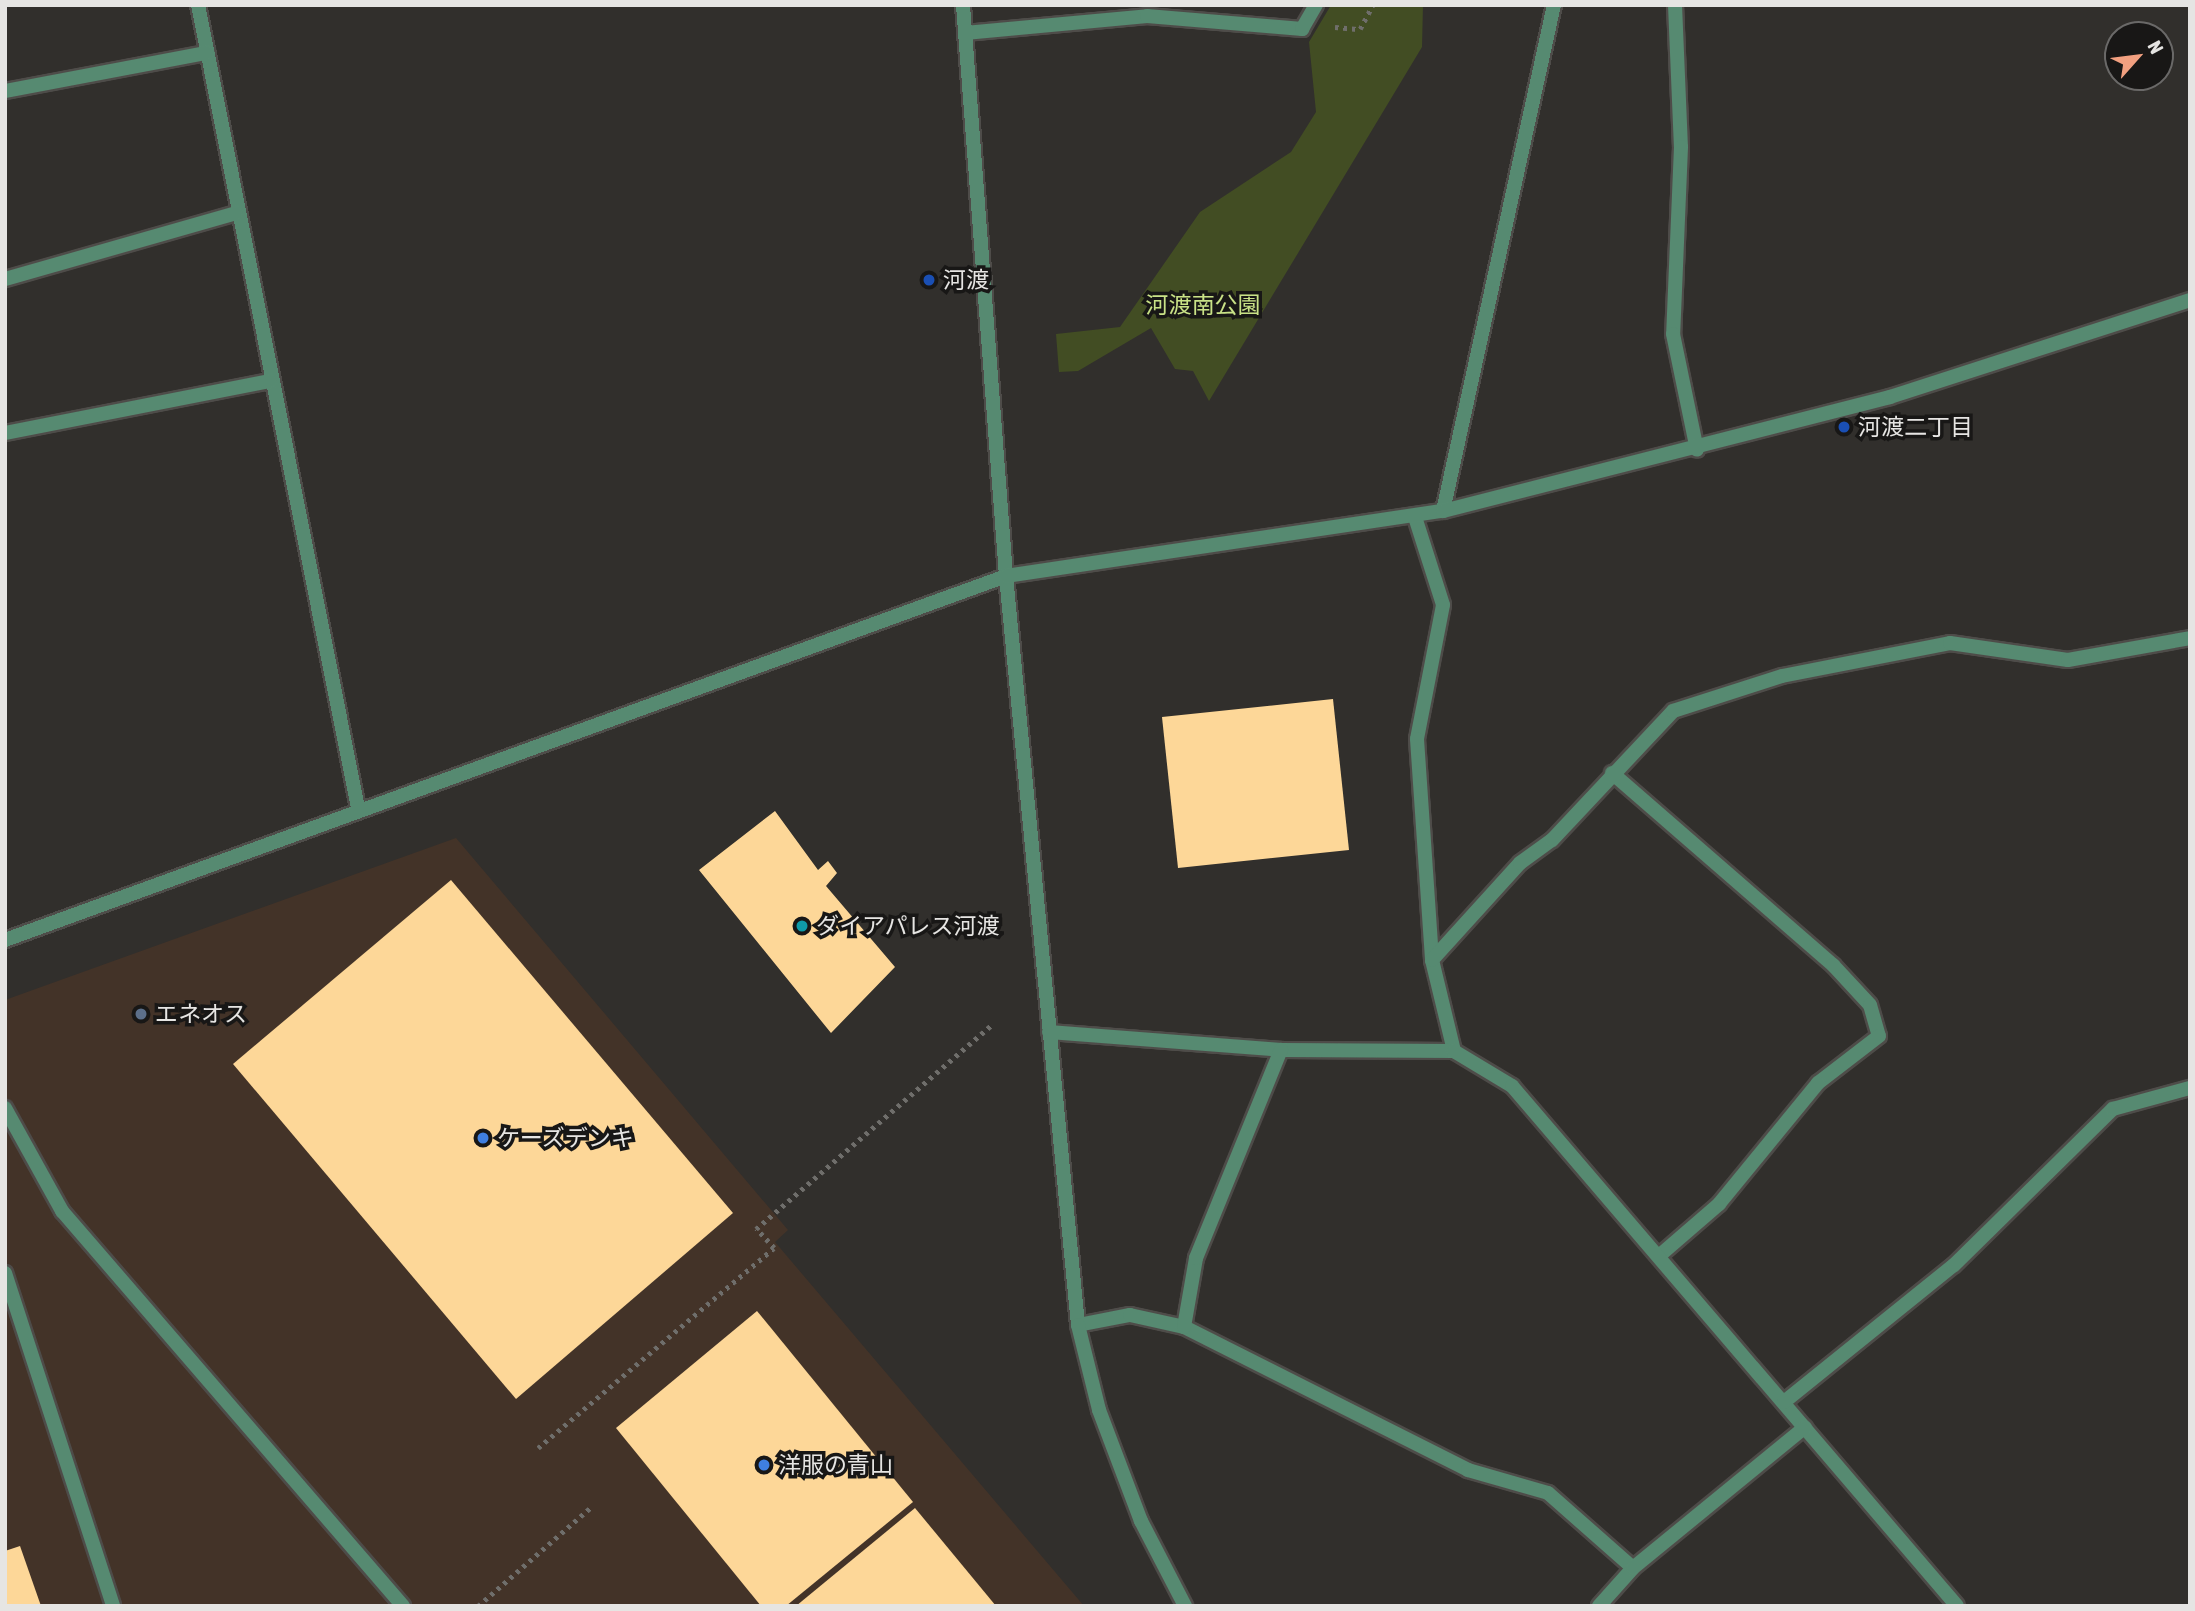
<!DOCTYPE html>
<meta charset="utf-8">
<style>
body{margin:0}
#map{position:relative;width:2195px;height:1611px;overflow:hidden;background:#312f2c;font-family:"Asap Condensed","Noto Sans JP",sans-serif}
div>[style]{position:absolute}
.commercial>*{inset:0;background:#433328}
.green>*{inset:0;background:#424d23}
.building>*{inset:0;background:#fdd798}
.path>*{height:4.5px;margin-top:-2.25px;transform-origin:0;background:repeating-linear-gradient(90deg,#6f6e6b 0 3.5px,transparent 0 8.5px)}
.roads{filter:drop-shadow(2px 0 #4e4c49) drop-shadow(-2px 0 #4e4c49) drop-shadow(0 2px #4e4c49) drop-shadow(0 -2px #4e4c49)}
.service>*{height:14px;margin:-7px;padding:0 7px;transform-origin:7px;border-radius:7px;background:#568a71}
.minor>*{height:14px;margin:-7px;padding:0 7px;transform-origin:7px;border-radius:7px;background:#568a71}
.tertiary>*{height:14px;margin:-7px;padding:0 7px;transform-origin:7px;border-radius:7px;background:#568a71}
.dots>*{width:19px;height:19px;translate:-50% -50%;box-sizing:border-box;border:4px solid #181716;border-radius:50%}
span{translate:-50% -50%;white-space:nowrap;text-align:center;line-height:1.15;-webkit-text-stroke:7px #181716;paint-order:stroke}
.poi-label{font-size:23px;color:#e6e5e3}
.left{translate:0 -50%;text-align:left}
.park-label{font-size:23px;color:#c9e287}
.frame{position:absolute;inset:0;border:7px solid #e6e5e3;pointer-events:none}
.north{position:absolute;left:2104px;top:21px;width:70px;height:70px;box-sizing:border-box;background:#181716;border:2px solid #6a6968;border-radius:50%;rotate:62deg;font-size:19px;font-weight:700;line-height:28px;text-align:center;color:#e6e5e3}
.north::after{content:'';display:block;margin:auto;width:24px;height:32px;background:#f2a080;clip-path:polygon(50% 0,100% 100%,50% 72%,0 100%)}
</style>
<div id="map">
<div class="commercial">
<i style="clip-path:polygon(456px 838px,788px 1230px,775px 1242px,1084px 1606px,5px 1606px,5px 1000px)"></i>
</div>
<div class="green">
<i style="clip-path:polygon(1331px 5px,1423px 5px,1422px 47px,1209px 401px,1193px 371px,1175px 369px,1151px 328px,1078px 371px,1059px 372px,1056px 334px,1120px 327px,1200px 212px,1291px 152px,1316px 112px,1309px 42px)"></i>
</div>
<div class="building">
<i style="clip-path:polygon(1333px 699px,1349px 850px,1178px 868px,1162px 717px)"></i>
<i style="clip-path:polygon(775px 811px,818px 870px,828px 861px,837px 873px,826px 886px,895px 967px,831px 1033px,699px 870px)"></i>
<i style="clip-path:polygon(451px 880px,733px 1213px,516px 1399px,233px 1064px)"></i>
<i style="clip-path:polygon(757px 1311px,913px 1502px,786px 1606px,761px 1606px,616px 1428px)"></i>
<i style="clip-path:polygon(915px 1508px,996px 1606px,796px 1606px)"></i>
<i style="clip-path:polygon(20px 1546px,41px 1606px,5px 1606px,5px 1551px)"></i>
</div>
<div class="path">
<i style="left:1335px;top:27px;width:25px;rotate:5deg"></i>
<i style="left:1360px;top:29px;width:27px;rotate:-62deg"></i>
<i style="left:538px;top:1448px;width:309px;rotate:-40.3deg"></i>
<i style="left:774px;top:1248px;width:26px;rotate:-133deg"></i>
<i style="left:756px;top:1229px;width:313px;rotate:-40.9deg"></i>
<i style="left:478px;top:1606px;width:149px;rotate:-41.2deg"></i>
</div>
<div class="roads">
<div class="service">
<i style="left:1612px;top:773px;width:293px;rotate:41deg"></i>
<i style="left:1833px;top:965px;width:54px;rotate:47.2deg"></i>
<i style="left:1870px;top:1005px;width:32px;rotate:74deg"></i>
<i style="left:1879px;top:1036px;width:77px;rotate:142.4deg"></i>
<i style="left:1818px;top:1083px;width:156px;rotate:129.3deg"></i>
<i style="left:1719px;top:1204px;width:79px;rotate:139.1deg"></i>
<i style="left:5px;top:1108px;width:118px;rotate:61deg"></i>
<i style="left:62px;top:1211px;width:522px;rotate:49.2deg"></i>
<i style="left:5px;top:1273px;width:350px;rotate:72deg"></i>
</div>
<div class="minor">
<i style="left:198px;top:5px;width:819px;rotate:78.73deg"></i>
<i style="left:1675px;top:5px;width:142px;rotate:87.6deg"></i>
<i style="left:1681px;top:147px;width:187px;rotate:92.4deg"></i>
<i style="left:1673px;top:334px;width:118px;rotate:78.3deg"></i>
<i style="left:965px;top:33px;width:183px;rotate:-5.3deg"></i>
<i style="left:1147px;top:16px;width:156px;rotate:4.8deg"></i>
<i style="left:1302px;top:29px;width:28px;rotate:-60deg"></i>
<i style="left:5px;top:91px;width:206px;rotate:-10.7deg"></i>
<i style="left:5px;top:279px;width:240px;rotate:-15.9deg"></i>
<i style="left:5px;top:433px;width:270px;rotate:-11.1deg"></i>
<i style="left:1443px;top:511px;width:518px;rotate:-77.63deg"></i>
<i style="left:1415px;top:517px;width:92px;rotate:72.3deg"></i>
<i style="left:1443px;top:605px;width:136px;rotate:101deg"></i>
<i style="left:1417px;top:739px;width:222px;rotate:86.1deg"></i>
<i style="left:1432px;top:960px;width:94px;rotate:76.4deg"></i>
<i style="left:1432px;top:960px;width:131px;rotate:-47.8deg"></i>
<i style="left:1520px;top:863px;width:39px;rotate:-36deg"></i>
<i style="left:1552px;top:840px;width:177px;rotate:-46.8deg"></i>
<i style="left:1673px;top:711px;width:114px;rotate:-17.8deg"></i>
<i style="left:1782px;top:676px;width:171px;rotate:-11.1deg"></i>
<i style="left:1950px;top:643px;width:119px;rotate:8.2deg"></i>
<i style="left:2068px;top:660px;width:124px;rotate:-10.2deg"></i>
<i style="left:1049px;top:1032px;width:233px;rotate:4.4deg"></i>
<i style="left:1281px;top:1050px;width:173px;rotate:0.3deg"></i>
<i style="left:1454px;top:1051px;width:68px;rotate:31.1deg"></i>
<i style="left:1512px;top:1086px;width:684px;rotate:49.44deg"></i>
<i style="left:1078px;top:1325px;width:53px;rotate:-10.9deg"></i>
<i style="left:1130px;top:1315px;width:55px;rotate:12.5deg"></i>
<i style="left:1184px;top:1327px;width:318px;rotate:26.7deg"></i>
<i style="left:1468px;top:1470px;width:83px;rotate:16deg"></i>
<i style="left:1548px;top:1493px;width:113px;rotate:41.4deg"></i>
<i style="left:1184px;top:1327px;width:70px;rotate:-80.1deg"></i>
<i style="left:1196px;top:1258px;width:225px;rotate:-67.8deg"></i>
<i style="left:1784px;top:1402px;width:218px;rotate:-38.9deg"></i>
<i style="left:1954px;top:1265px;width:223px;rotate:-44.5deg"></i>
<i style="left:2113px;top:1109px;width:80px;rotate:-15.3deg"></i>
<i style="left:1599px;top:1606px;width:51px;rotate:-48.2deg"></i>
<i style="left:1633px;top:1568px;width:222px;rotate:-39.3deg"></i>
</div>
<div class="tertiary">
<i style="left:963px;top:5px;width:573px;rotate:85.69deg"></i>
<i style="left:1006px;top:576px;width:752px;rotate:84.51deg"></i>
<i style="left:1078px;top:1325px;width:88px;rotate:76.1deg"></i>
<i style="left:1099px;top:1410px;width:119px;rotate:69.3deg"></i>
<i style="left:1141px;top:1521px;width:96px;rotate:62.6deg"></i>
<i style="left:5px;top:940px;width:1065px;rotate:-19.98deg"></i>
<i style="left:1006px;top:576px;width:442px;rotate:-8.5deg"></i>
<i style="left:1443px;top:511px;width:461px;rotate:-14.3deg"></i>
<i style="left:1890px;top:397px;width:315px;rotate:-17.9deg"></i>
</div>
</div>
<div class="dots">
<i style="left:929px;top:280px;background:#1a4fb4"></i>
<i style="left:1844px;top:427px;background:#1a4fb4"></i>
<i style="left:802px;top:926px;background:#0f9aa8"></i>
<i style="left:141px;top:1014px;background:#5c6f8a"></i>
<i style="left:483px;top:1138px;background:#3f7fe0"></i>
<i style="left:764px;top:1465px;background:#3f7fe0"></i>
</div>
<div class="poi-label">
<span class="left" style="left:943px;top:280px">河渡</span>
<span class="left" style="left:1858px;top:427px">河渡二丁目</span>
<span class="left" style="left:816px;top:926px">ダイアパレス河渡</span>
<span class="left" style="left:155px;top:1014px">エネオス</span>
<span class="left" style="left:497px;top:1138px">ケーズデンキ</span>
<span class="left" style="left:778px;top:1465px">洋服の青山</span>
</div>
<div class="park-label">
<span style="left:1203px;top:305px">河渡南公園</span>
</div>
<div class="frame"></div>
<div class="north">N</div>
</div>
